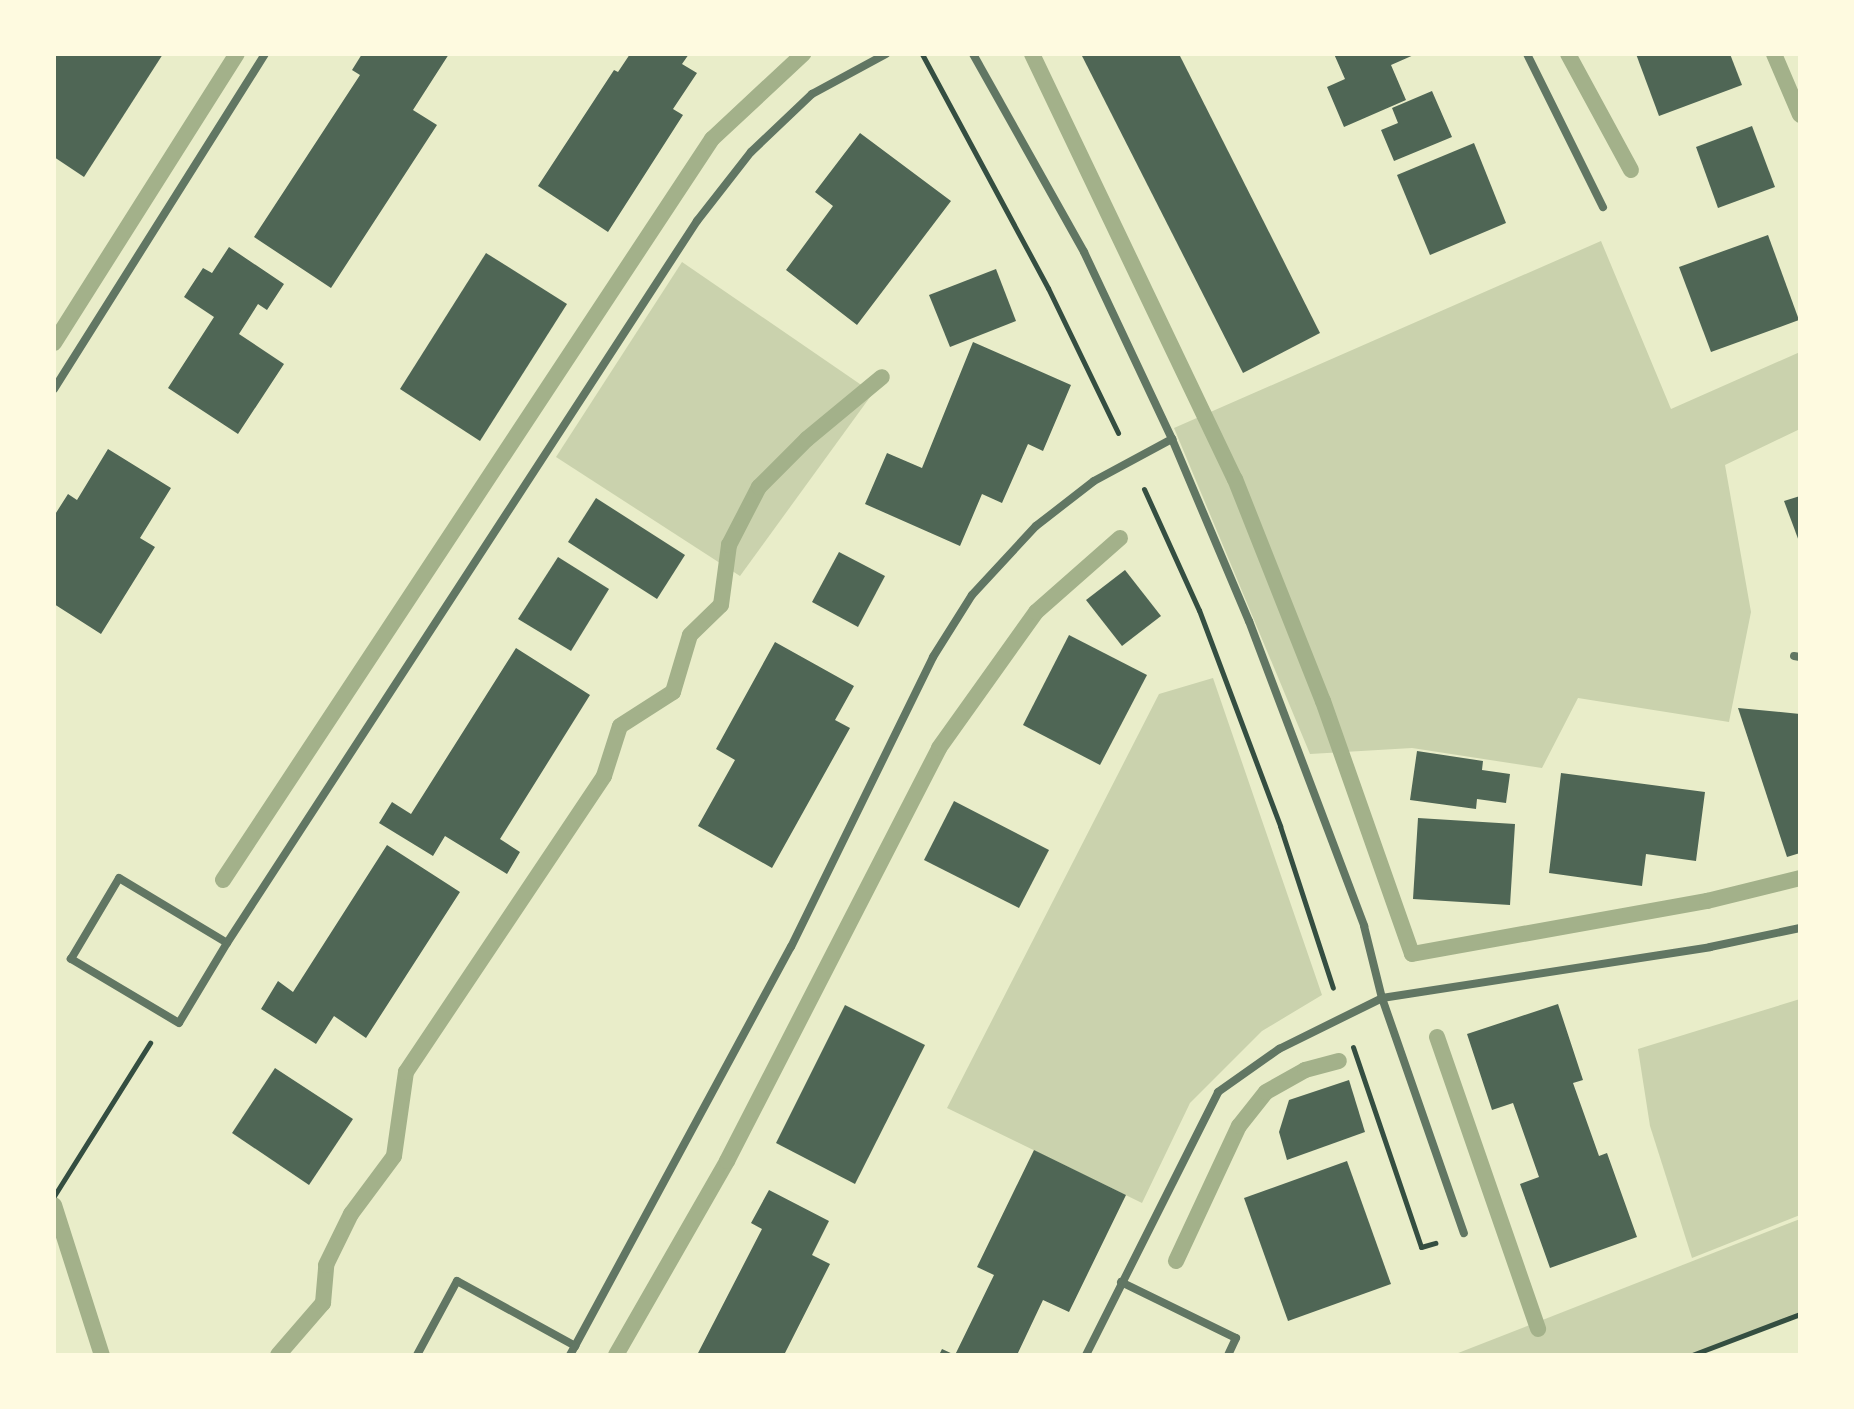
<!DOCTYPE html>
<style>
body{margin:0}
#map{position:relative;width:1854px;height:1409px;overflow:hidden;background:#e9edc9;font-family:Cabin,sans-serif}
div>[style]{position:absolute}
.green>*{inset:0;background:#cad2ad}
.stream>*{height:16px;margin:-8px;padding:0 8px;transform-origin:8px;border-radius:8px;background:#a3b18a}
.building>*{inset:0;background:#4f6655}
.path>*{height:5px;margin:-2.5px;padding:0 2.5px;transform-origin:2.5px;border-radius:2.5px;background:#344e41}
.minor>*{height:8px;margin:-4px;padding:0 4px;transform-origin:4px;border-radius:4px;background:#617663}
span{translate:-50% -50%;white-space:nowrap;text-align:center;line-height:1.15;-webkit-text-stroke:8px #fefae0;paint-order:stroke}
.frame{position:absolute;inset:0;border:56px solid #fefae0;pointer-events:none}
</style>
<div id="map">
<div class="green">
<i style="clip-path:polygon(1601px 241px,1671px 409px,1800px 352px,1800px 429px,1725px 465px,1751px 612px,1729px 722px,1578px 698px,1542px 768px,1412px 748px,1310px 754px,1174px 428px)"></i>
<i style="clip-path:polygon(682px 262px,873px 393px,740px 576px,556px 457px)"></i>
<i style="clip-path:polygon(1213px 678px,1322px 995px,1262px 1031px,1190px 1103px,1142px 1203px,947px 1108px,1159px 694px)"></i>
<i style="clip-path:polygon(1800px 999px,1800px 1215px,1692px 1258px,1650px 1126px,1638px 1049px)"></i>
<i style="clip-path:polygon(1800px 1219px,1800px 1313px,1690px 1355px,1453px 1355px)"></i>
</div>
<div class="stream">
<i style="left:1032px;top:54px;width:471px;rotate:64.5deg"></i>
<i style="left:1235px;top:479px;width:239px;rotate:68.4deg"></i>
<i style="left:1323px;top:701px;width:268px;rotate:70.6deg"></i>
<i style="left:1412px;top:954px;width:300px;rotate:-10.2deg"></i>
<i style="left:1707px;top:901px;width:96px;rotate:-13.9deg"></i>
<i style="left:1568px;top:54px;width:132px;rotate:61.5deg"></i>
<i style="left:1774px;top:54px;width:66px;rotate:66.9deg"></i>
<i style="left:54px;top:343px;width:342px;rotate:-57.7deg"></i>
<i style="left:223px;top:880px;width:888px;rotate:-56.58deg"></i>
<i style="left:712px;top:139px;width:125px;rotate:-43deg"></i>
<i style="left:1437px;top:1037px;width:309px;rotate:70.9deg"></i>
<i style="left:54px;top:1205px;width:157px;rotate:72.3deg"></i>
<i style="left:1176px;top:1261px;width:149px;rotate:-65deg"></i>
<i style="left:1239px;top:1126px;width:43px;rotate:-51.5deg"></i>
<i style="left:1266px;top:1092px;width:45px;rotate:-29.4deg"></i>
<i style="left:1305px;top:1070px;width:35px;rotate:-15deg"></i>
<i style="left:278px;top:1355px;width:69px;rotate:-49.1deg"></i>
<i style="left:323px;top:1303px;width:38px;rotate:-85deg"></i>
<i style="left:326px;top:1265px;width:57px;rotate:-63.9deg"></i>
<i style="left:351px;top:1214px;width:72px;rotate:-53.4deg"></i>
<i style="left:394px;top:1156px;width:85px;rotate:-81.9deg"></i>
<i style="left:406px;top:1072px;width:356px;rotate:-56.2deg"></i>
<i style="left:604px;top:776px;width:52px;rotate:-72.3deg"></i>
<i style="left:620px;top:726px;width:63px;rotate:-32.7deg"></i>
<i style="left:673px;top:692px;width:59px;rotate:-73.4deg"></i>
<i style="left:690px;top:635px;width:43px;rotate:-44.1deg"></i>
<i style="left:721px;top:605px;width:61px;rotate:-82.4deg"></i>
<i style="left:729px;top:545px;width:65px;rotate:-62.7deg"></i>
<i style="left:759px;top:487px;width:68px;rotate:-45deg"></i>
<i style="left:807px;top:439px;width:97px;rotate:-39.6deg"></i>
<i style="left:616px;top:1355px;width:224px;rotate:-60.2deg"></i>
<i style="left:727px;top:1161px;width:464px;rotate:-62.8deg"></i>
<i style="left:939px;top:748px;width:167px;rotate:-54.5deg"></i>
<i style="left:1036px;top:612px;width:112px;rotate:-41.4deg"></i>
</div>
<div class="building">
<i style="clip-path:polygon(55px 54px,163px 54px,84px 177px,54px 157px)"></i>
<i style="clip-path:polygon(362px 54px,449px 54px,413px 110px,437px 125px,331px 288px,254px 237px,360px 75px,352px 70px)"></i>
<i style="clip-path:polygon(630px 54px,689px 54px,682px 64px,697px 73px,673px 109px,683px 115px,608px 232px,538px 186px,614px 70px,618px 72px)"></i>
<i style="clip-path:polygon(1081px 54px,1179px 54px,1320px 333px,1243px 373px)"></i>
<i style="clip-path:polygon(1334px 54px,1416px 54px,1391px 65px,1406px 100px,1344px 127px,1327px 87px,1345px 79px)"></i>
<i style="clip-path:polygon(1636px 54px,1730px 54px,1742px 85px,1659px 116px)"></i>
<i style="clip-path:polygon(1432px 91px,1452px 137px,1394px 161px,1381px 130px,1398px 123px,1392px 108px)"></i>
<i style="clip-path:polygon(1752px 126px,1775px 187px,1718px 208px,1696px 147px)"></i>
<i style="clip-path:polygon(860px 133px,951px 201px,857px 325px,786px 270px,833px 206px,815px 192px)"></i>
<i style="clip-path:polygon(1474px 143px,1506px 223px,1430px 255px,1397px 175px)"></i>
<i style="clip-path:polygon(1768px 235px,1799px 320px,1711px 352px,1679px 267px)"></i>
<i style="clip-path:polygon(229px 247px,284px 284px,267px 310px,258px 304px,239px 334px,284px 364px,238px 434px,168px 388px,214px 317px,184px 297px,203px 268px,212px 273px)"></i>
<i style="clip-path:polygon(486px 253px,567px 304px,480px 441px,400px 389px)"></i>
<i style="clip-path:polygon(996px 269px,1016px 321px,950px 347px,929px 295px)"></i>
<i style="clip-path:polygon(973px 342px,1071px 385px,1043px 451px,1028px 444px,1002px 503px,982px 494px,960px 546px,865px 504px,887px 453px,922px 468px)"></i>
<i style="clip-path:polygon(108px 449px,171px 488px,140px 538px,155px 547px,101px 634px,54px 604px,54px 516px,68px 494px,77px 500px)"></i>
<i style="clip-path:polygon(1800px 496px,1800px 544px,1784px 501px)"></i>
<i style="clip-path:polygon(596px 498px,685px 555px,657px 599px,568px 542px)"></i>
<i style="clip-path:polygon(839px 552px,885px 576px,858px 627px,812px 602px)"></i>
<i style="clip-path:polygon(558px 557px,609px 589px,571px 651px,518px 619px)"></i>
<i style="clip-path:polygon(1125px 570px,1161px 616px,1122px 646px,1086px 600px)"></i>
<i style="clip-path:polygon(1069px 635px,1147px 675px,1100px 765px,1023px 725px)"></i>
<i style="clip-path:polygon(775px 642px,854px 686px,835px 720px,850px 728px,772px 868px,698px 826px,735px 760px,716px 749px)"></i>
<i style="clip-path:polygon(516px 648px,590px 695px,500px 839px,520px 852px,507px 874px,445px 836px,433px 856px,379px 823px,392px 802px,411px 814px)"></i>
<i style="clip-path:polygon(1738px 708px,1800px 714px,1800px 853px,1787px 857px)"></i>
<i style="clip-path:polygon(1417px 751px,1483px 761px,1482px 770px,1510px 774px,1506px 803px,1477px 799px,1476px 809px,1410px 800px)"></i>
<i style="clip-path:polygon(1561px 773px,1705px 792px,1696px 861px,1646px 854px,1642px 886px,1549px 873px)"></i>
<i style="clip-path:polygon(954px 801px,1049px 850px,1019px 908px,924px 860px)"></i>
<i style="clip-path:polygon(1418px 818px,1515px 824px,1510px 905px,1413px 899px)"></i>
<i style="clip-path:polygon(387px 845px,460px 892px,366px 1038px,334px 1016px,316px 1044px,261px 1009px,278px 981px,293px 992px)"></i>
<i style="clip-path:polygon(1558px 1004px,1583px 1080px,1573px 1083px,1599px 1156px,1607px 1153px,1637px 1237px,1550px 1268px,1520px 1184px,1539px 1177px,1513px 1103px,1492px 1110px,1467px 1034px)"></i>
<i style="clip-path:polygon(845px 1005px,925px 1045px,855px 1184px,776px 1143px)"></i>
<i style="clip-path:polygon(275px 1068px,353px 1119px,309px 1185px,232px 1133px)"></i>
<i style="clip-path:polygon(1349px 1080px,1365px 1132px,1287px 1160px,1279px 1132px,1289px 1100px)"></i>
<i style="clip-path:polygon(1034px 1150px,1126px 1195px,1069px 1312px,1043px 1300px,1017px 1355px,939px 1355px,942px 1349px,955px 1355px,994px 1275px,977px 1267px)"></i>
<i style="clip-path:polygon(1347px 1161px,1391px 1284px,1288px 1321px,1244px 1198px)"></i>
<i style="clip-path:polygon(769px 1190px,829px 1221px,812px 1255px,830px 1264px,784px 1355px,697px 1355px,762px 1229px,751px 1223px)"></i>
</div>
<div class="path">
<i style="left:922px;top:54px;width:266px;rotate:61.7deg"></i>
<i style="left:1048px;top:288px;width:161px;rotate:64.2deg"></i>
<i style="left:1144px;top:489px;width:133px;rotate:65.6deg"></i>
<i style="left:1199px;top:610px;width:231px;rotate:69.4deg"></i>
<i style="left:1280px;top:826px;width:170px;rotate:71.9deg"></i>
<i style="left:1353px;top:1047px;width:211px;rotate:71.2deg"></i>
<i style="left:1421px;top:1247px;width:15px;rotate:-16deg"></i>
<i style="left:54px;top:1196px;width:181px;rotate:-57.9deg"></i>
<i style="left:1692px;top:1355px;width:116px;rotate:-20.8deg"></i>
</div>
<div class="minor">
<i style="left:973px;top:54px;width:227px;rotate:60.7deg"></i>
<i style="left:1084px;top:252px;width:207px;rotate:64.8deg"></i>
<i style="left:1172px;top:439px;width:198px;rotate:67.1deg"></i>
<i style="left:1249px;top:621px;width:326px;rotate:69.3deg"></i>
<i style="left:1364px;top:926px;width:74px;rotate:76deg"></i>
<i style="left:1382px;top:998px;width:249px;rotate:70.8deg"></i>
<i style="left:1527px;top:54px;width:171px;rotate:63.6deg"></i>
<i style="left:54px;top:389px;width:396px;rotate:-57.8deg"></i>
<i style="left:1794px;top:656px;width:6px;rotate:9deg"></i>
<i style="left:119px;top:878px;width:126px;rotate:31deg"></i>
<i style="left:227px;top:943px;width:93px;rotate:121deg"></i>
<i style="left:179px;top:1023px;width:126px;rotate:-149.3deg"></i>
<i style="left:71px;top:959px;width:94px;rotate:-59.3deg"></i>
<i style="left:227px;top:943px;width:862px;rotate:-56.94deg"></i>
<i style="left:697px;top:221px;width:88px;rotate:-52deg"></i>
<i style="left:751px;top:152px;width:84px;rotate:-43.6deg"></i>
<i style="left:812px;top:94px;width:84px;rotate:-28.4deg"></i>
<i style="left:1121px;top:1282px;width:128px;rotate:26deg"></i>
<i style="left:1236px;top:1338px;width:19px;rotate:115deg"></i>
<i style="left:575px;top:1346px;width:454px;rotate:-61.6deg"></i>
<i style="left:791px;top:947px;width:323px;rotate:-63.9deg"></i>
<i style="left:933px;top:657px;width:73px;rotate:-57.8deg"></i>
<i style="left:972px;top:595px;width:94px;rotate:-47.2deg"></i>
<i style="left:1036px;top:526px;width:73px;rotate:-37.8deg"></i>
<i style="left:1094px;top:481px;width:89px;rotate:-28.3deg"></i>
<i style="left:417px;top:1355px;width:84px;rotate:-61.6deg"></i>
<i style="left:457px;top:1281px;width:135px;rotate:28.8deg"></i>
<i style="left:575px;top:1346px;width:10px;rotate:119deg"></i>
<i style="left:1086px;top:1355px;width:294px;rotate:-63.3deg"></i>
<i style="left:1218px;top:1092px;width:75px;rotate:-35.2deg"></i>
<i style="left:1279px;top:1049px;width:115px;rotate:-26.3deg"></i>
<i style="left:1382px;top:998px;width:332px;rotate:-8.8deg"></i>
<i style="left:1710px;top:947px;width:92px;rotate:-11.9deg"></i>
</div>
<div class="frame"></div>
</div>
